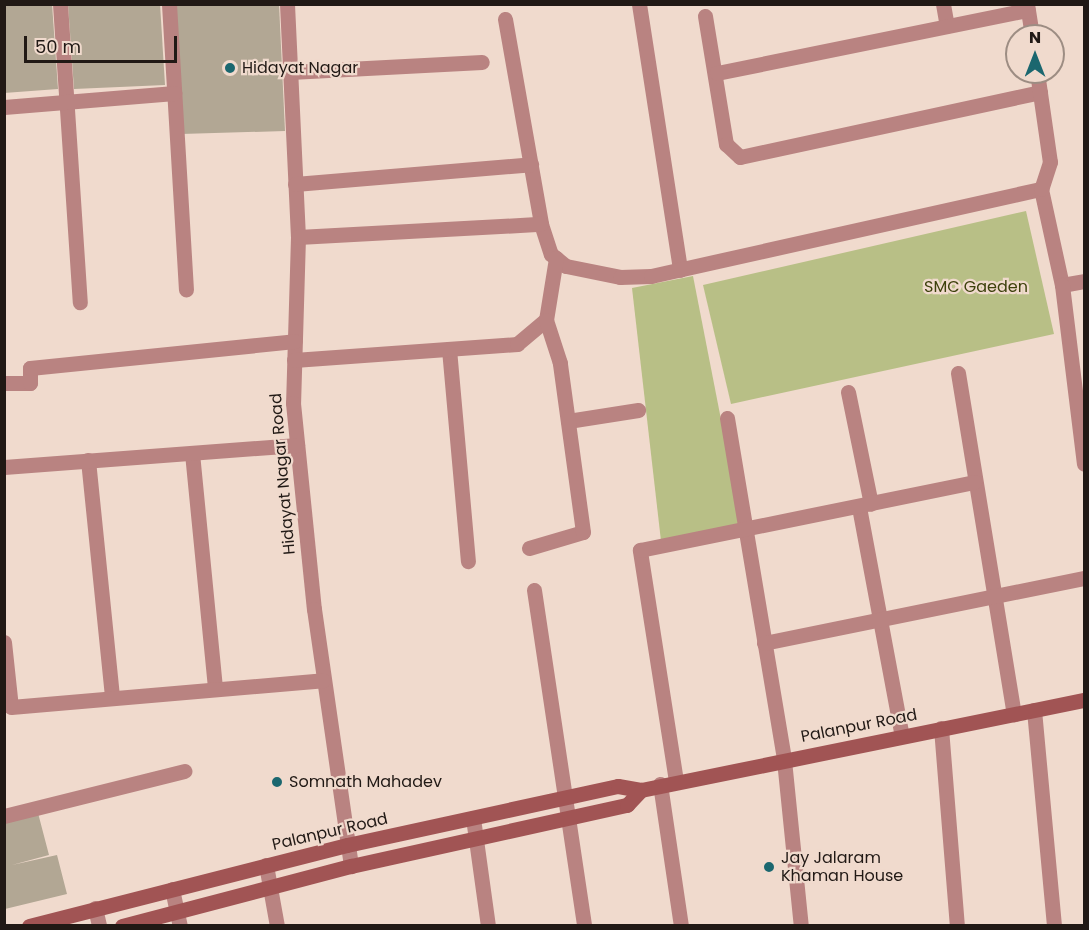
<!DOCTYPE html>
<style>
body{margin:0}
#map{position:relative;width:1089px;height:930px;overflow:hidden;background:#f0dacd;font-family:Poppins,sans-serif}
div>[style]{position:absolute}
.green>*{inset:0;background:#b8bf86}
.building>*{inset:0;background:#b2a794}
.street>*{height:15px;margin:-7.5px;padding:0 7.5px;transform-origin:7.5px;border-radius:7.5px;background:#b98381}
.secondary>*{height:15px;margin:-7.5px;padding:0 7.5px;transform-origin:7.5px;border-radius:7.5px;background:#a15454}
.dots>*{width:16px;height:16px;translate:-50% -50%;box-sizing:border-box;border:3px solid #f0dacd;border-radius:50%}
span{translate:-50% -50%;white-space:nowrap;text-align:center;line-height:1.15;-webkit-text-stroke:4.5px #f0dacd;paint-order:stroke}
.poi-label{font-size:16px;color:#211915}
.left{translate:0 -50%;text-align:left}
.park-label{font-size:16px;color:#3d410c}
.street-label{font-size:16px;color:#211915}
.frame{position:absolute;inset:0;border:6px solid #211915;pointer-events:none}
.north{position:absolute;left:1005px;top:24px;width:60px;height:60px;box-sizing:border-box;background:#f0dacd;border:2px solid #9d8d83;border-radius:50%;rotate:0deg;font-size:16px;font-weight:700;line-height:24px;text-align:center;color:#211915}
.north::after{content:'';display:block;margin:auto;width:21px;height:27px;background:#1b676f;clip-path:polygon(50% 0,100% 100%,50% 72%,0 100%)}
.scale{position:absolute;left:24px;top:36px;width:153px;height:27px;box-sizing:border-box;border:3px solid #211915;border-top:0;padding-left:8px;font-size:18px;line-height:21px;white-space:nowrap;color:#211915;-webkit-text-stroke:4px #f0dacd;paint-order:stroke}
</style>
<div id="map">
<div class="green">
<i style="clip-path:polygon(1026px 211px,1054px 334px,731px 404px,703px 285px)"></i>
<i style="clip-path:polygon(693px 276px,742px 527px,661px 541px,632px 288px)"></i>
</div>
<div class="building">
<i style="clip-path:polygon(4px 4px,52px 4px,58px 89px,4px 93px)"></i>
<i style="clip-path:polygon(68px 4px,160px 4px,165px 85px,74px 89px)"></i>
<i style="clip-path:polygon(174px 4px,279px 4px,285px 131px,181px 134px)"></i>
<i style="clip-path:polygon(38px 813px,49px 855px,12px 865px,57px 855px,67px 894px,5px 909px,4px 821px)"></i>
</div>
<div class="street">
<i style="left:60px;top:4px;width:299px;rotate:86.2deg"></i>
<i style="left:169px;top:4px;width:286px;rotate:86.6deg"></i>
<i style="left:287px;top:4px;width:233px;rotate:87.3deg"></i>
<i style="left:298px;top:237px;width:166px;rotate:91.7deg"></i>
<i style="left:293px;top:403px;width:207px;rotate:84.2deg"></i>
<i style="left:314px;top:609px;width:260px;rotate:81.8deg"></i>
<i style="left:639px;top:4px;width:269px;rotate:81.2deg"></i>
<i style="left:943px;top:4px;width:22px;rotate:80deg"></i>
<i style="left:1027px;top:4px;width:32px;rotate:81deg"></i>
<i style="left:705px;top:16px;width:130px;rotate:80.7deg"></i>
<i style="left:726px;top:144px;width:19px;rotate:43deg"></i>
<i style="left:740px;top:157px;width:307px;rotate:-12.2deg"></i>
<i style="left:505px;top:19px;width:208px;rotate:80deg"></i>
<i style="left:541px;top:224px;width:32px;rotate:72deg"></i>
<i style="left:551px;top:254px;width:19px;rotate:39deg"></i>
<i style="left:566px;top:266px;width:55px;rotate:11.5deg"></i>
<i style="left:620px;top:277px;width:31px;rotate:-2deg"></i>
<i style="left:651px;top:276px;width:400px;rotate:-12.6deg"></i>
<i style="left:1041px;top:189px;width:98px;rotate:77.7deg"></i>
<i style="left:1062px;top:285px;width:22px;rotate:-10deg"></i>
<i style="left:290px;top:72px;width:192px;rotate:-3deg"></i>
<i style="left:1037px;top:72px;width:91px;rotate:81.8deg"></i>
<i style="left:1050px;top:162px;width:28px;rotate:108deg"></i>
<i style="left:717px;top:73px;width:317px;rotate:-11.5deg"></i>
<i style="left:4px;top:107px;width:171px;rotate:-4.7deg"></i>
<i style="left:295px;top:184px;width:237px;rotate:-4.8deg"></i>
<i style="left:298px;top:237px;width:243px;rotate:-3.1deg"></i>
<i style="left:1062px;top:285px;width:180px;rotate:83deg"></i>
<i style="left:449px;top:349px;width:213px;rotate:84.9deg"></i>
<i style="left:294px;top:360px;width:224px;rotate:-4.1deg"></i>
<i style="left:517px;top:344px;width:38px;rotate:-40deg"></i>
<i style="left:546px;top:320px;width:63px;rotate:-80.8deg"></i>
<i style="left:958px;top:373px;width:346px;rotate:80.7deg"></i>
<i style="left:4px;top:383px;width:26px"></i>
<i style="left:30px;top:383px;width:15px;rotate:-90deg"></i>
<i style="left:30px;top:368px;width:266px;rotate:-5.8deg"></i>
<i style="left:848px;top:392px;width:114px;rotate:78.4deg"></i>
<i style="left:727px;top:418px;width:347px;rotate:80.5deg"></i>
<i style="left:784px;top:760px;width:167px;rotate:84.2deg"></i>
<i style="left:568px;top:421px;width:71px;rotate:-8.9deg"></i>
<i style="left:192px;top:453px;width:237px;rotate:84.4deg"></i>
<i style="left:88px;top:460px;width:239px;rotate:84.2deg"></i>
<i style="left:4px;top:467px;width:294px;rotate:-4.3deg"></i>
<i style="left:859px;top:507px;width:233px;rotate:79.4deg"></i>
<i style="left:529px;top:548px;width:56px;rotate:-16.5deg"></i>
<i style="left:583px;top:532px;width:171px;rotate:-97.8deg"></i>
<i style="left:560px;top:363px;width:45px;rotate:-108deg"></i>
<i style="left:534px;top:590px;width:340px;rotate:81.5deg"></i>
<i style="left:4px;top:642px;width:65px;rotate:83.9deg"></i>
<i style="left:11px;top:707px;width:313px;rotate:-4.9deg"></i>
<i style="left:764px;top:643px;width:327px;rotate:-11.5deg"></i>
<i style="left:1034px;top:710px;width:217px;rotate:84.7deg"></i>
<i style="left:941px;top:728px;width:199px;rotate:85.4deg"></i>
<i style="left:676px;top:781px;width:234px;rotate:-98.9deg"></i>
<i style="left:640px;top:550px;width:341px;rotate:-11.5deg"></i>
<i style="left:660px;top:784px;width:144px;rotate:81.6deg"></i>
<i style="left:4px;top:816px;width:186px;rotate:-14deg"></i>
<i style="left:473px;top:818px;width:109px;rotate:82.1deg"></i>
<i style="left:266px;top:865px;width:62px;rotate:79.8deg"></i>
<i style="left:172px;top:889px;width:38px;rotate:78deg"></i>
<i style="left:95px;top:908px;width:18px;rotate:77deg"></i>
</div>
<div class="secondary">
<i style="left:29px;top:926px;width:328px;rotate:-14.3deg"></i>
<i style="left:347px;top:845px;width:277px;rotate:-12.3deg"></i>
<i style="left:618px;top:786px;width:23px;rotate:10deg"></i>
<i style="left:641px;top:790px;width:452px;rotate:-11.5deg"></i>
<i style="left:122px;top:926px;width:237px;rotate:-14.7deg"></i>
<i style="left:351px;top:866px;width:283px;rotate:-12.5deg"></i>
<i style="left:627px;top:805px;width:21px;rotate:-47deg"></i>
</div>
<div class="dots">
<i style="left:230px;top:68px;background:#1b676f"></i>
<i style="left:277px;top:782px;background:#1b676f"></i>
<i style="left:769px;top:867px;background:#1b676f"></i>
</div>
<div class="poi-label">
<span class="left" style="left:242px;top:68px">Hidayat Nagar</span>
<span class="left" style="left:289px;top:782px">Somnath Mahadev</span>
<span class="left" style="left:781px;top:867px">Jay Jalaram<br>Khaman House</span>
</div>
<div class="park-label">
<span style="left:976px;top:287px">SMC Gaeden</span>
</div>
<div class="street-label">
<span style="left:283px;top:474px;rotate:-95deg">Hidayat Nagar Road</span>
<span style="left:859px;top:726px;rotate:-11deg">Palanpur Road</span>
<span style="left:330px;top:832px;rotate:-13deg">Palanpur Road</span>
</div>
<div class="frame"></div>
<div class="north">N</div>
<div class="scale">50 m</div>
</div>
